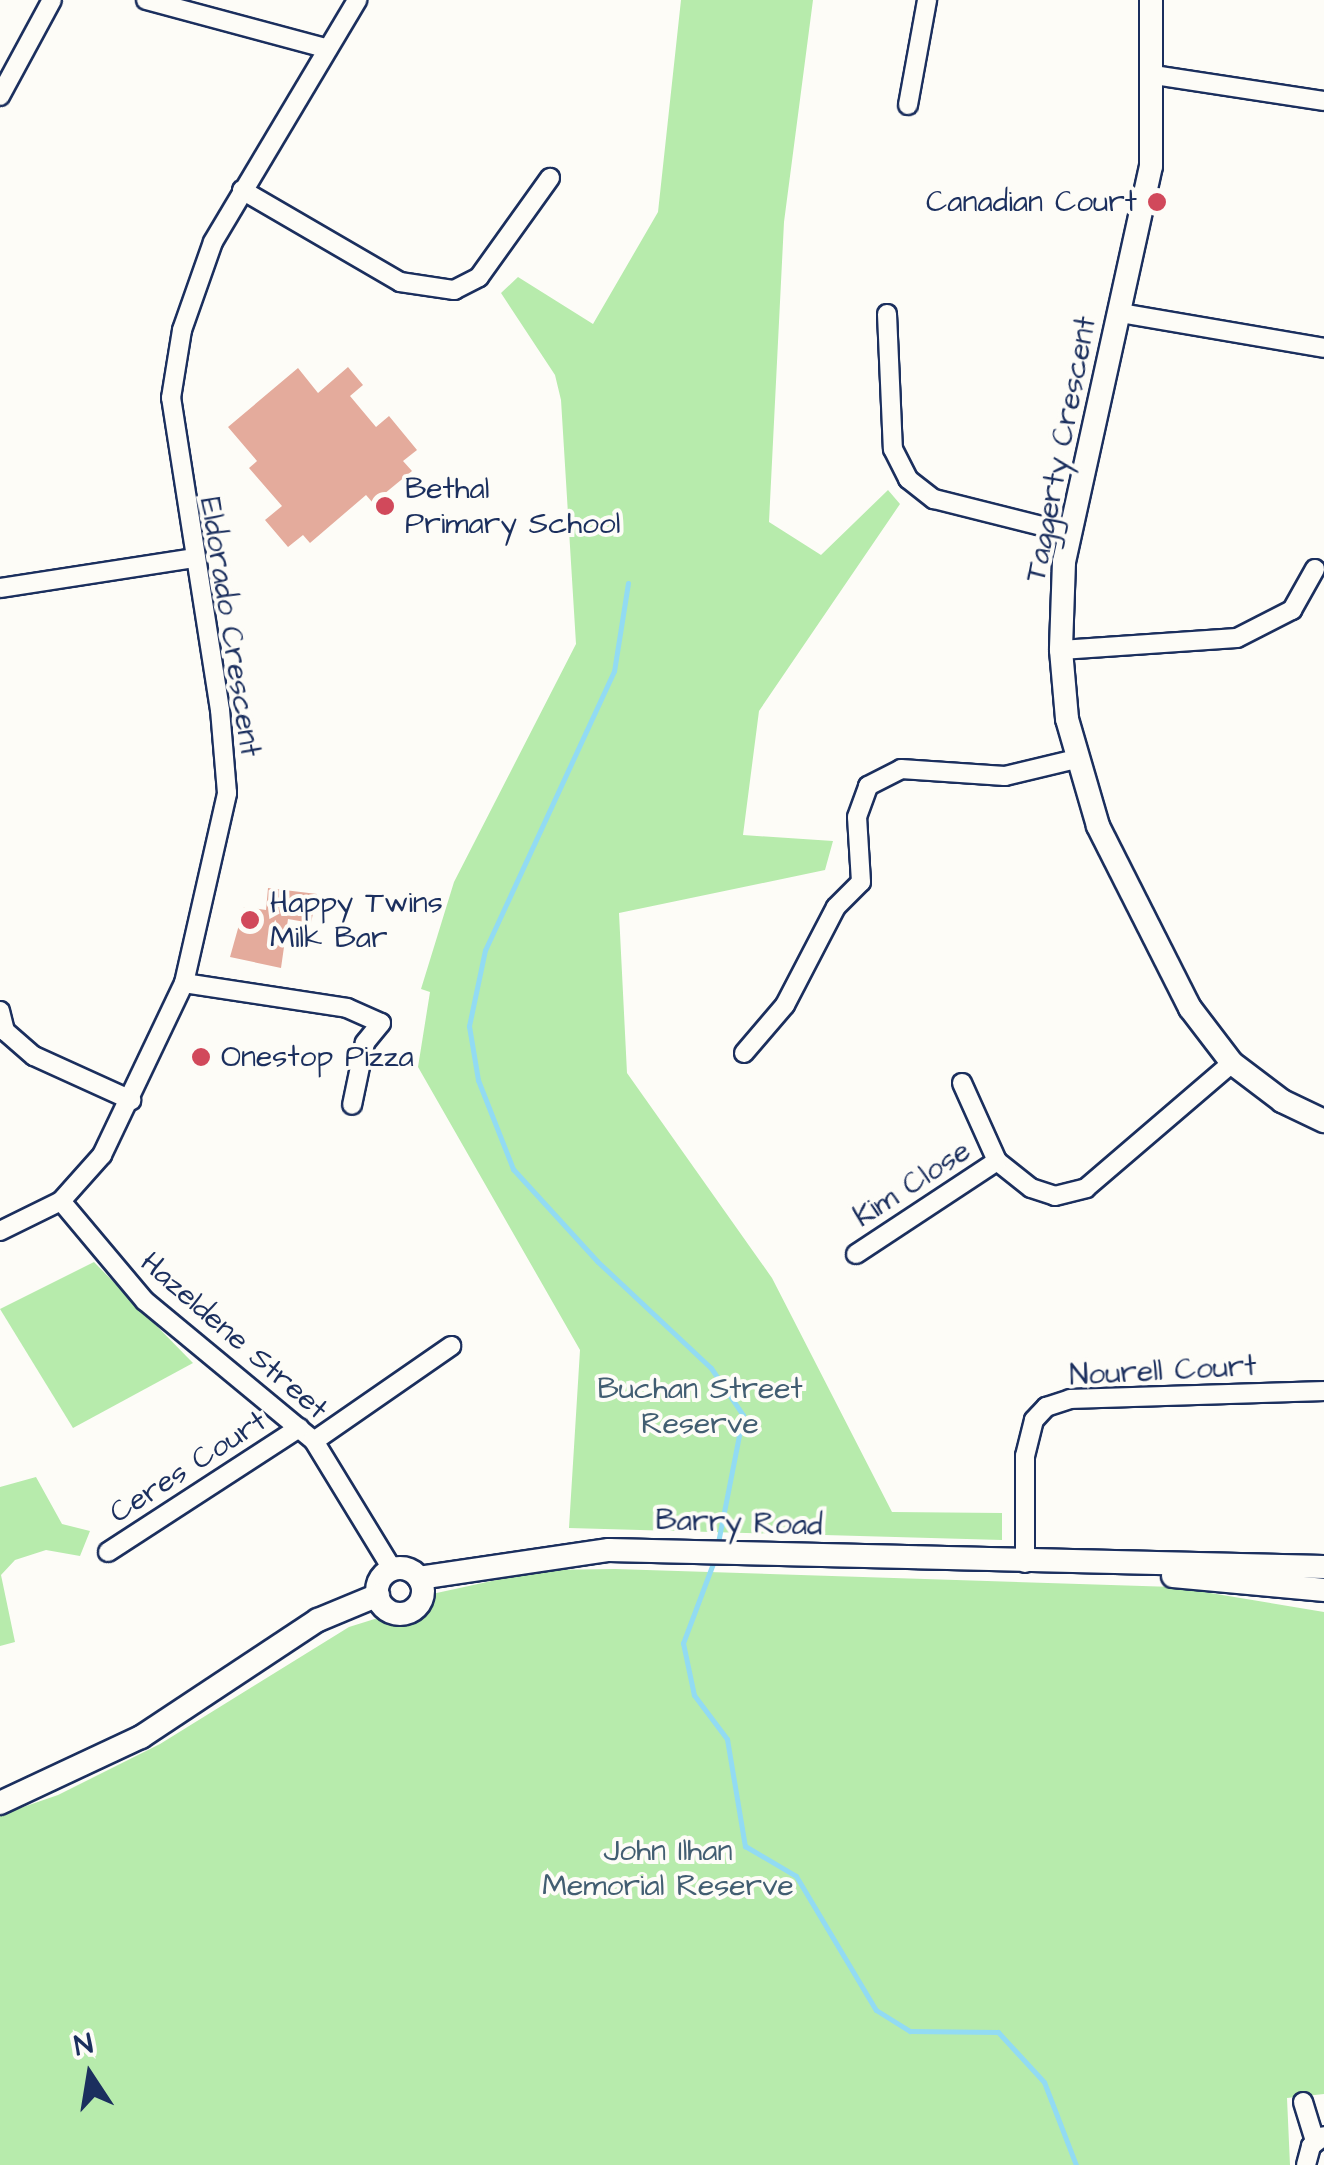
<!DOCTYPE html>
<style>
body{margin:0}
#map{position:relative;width:1324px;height:2165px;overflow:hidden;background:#fdfcf7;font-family:"Architects Daughter",sans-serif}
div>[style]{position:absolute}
.green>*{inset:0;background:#b7ebac}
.stream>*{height:5px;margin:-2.5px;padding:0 2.5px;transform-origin:2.5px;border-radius:2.5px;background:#92dbf3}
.building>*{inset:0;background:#e4ab9c}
.roads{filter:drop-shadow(2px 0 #1b2f5e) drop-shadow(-2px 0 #1b2f5e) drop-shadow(0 2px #1b2f5e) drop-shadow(0 -2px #1b2f5e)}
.street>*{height:18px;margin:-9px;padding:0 9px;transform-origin:9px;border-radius:9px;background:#fdfcf7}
.secondary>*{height:22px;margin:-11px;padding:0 11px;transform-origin:11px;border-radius:11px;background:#fdfcf7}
.secondary>.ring{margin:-11px;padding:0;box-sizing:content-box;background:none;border:22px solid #fdfcf7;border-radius:50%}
.dots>*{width:28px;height:28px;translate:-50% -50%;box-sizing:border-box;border:5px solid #fdfcf7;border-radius:50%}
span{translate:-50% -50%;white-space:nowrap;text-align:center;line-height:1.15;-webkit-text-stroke:8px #fdfcf7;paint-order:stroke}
.poi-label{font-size:30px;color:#1b2f5e}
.right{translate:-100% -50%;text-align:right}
.left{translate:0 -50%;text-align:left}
.street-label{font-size:30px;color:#1b2f5e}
.park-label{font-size:30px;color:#425e72}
.north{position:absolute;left:40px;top:2025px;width:100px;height:100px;-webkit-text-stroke:8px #fdfcf7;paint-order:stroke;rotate:348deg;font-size:28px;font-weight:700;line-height:40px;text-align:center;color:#1b2f5e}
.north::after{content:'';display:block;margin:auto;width:35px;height:45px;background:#1b2f5e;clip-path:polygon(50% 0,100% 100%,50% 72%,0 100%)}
</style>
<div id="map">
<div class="green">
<i style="clip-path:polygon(681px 0,813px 0,784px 222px,769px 522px,821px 555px,888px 490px,900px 504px,759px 711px,743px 835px,833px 841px,825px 870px,619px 913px,627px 1073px,772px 1278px,892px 1512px,1002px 1513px,1002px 1540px,569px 1528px,580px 1350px,418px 1067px,430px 992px,421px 989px,454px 882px,576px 644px,561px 400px,555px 375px,501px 293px,518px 277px,593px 324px,658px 212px)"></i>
<i style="clip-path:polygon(94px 1262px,193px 1363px,73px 1428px,0 1309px)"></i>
<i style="clip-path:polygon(36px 1477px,62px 1524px,90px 1531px,80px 1556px,46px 1550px,15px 1560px,1px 1575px,15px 1642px,0 1646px,0 1487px)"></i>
<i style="clip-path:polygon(615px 1569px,1174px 1587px,1324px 1612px,1324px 2094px,1287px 2098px,1290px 2165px,0 2165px,0 1815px,58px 1795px,160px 1744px,349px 1627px,381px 1617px,405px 1621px,419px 1615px,432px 1594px,542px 1570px)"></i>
</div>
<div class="stream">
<i style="left:628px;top:583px;width:89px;rotate:99deg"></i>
<i style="left:614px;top:671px;width:307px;rotate:114.8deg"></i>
<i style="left:485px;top:950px;width:78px;rotate:101.9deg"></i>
<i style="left:469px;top:1026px;width:55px;rotate:80.5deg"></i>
<i style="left:478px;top:1080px;width:96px;rotate:68.5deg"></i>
<i style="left:513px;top:1169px;width:125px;rotate:47.6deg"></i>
<i style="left:597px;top:1261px;width:156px;rotate:43.2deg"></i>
<i style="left:711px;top:1368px;width:57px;rotate:55.8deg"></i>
<i style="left:743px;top:1415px;width:135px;rotate:101.1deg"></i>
<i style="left:715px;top:1558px;width:91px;rotate:110.6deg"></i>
<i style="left:683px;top:1643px;width:53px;rotate:78.1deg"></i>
<i style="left:694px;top:1695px;width:55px;rotate:53.1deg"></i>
<i style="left:727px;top:1739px;width:109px;rotate:80.5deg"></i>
<i style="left:745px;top:1846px;width:59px;rotate:30.5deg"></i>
<i style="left:796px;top:1876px;width:156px;rotate:59.2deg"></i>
<i style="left:876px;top:2010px;width:40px;rotate:32deg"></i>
<i style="left:910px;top:2031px;width:88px;rotate:0.7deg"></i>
<i style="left:998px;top:2032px;width:68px;rotate:47.4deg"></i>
<i style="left:1044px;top:2082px;width:89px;rotate:68.9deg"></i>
</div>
<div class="building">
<i style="clip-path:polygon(348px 367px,363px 385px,350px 396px,376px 427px,389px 416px,417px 450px,403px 461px,412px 471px,373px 503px,366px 495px,310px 543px,303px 535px,288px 547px,265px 520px,282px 506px,249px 468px,257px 461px,228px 427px,298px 368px,318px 393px)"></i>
<i style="clip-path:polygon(268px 888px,317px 894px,311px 923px,288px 919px,281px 968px,230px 957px,244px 907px,266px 910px)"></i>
</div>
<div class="roads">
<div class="street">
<i style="left:146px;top:0;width:185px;rotate:15deg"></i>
<i style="left:1154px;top:75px;width:172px;rotate:8.7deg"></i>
<i style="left:0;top:96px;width:109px;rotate:-61.6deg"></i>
<i style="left:908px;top:105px;width:107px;rotate:-79.7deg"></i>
<i style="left:242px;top:190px;width:183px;rotate:30.2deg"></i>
<i style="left:400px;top:282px;width:55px;rotate:8.4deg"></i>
<i style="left:454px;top:290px;width:28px;rotate:-27deg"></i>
<i style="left:479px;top:277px;width:122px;rotate:-54.4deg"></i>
<i style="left:1120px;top:313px;width:207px;rotate:9.7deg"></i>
<i style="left:887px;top:314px;width:135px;rotate:87.5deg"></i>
<i style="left:893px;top:449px;width:34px;rotate:63deg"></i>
<i style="left:908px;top:479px;width:33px;rotate:38deg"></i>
<i style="left:934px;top:499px;width:139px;rotate:14.1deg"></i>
<i style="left:0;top:588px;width:195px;rotate:-8.8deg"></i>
<i style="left:1061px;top:650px;width:176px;rotate:-3.9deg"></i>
<i style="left:1237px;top:638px;width:62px;rotate:-27deg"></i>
<i style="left:1292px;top:610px;width:47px;rotate:-60.7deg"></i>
<i style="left:184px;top:983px;width:165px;rotate:8.7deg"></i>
<i style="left:347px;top:1008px;width:37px;rotate:24deg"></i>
<i style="left:381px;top:1023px;width:26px;rotate:129deg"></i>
<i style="left:365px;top:1043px;width:63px;rotate:101.8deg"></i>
<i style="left:0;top:1011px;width:21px;rotate:76deg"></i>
<i style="left:5px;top:1031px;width:38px;rotate:41deg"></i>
<i style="left:34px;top:1056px;width:107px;rotate:24.4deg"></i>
<i style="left:744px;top:1053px;width:63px;rotate:-49.5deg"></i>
<i style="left:785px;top:1005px;width:110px;rotate:-62.5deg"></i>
<i style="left:836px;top:907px;width:35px;rotate:-45deg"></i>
<i style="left:861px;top:882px;width:65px;rotate:-93.5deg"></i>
<i style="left:857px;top:817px;width:33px;rotate:-70deg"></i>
<i style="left:868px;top:786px;width:37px;rotate:-27deg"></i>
<i style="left:901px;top:769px;width:104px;rotate:3.9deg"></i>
<i style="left:1005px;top:776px;width:73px;rotate:-13.5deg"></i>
<i style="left:962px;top:1083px;width:85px;rotate:65.8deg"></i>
<i style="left:997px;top:1161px;width:43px;rotate:38.5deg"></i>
<i style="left:1031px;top:1188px;width:25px;rotate:18deg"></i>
<i style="left:1055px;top:1196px;width:32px;rotate:-14deg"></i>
<i style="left:1086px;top:1188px;width:192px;rotate:-40.6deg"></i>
<i style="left:61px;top:1201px;width:131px;rotate:50deg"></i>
<i style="left:145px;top:1301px;width:219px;rotate:39.6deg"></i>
<i style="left:314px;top:1441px;width:150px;rotate:58.6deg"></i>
<i style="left:0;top:1231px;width:68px;rotate:-26.2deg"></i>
<i style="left:61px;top:1201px;width:62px;rotate:-48.3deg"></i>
<i style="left:102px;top:1155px;width:191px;rotate:-64.5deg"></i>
<i style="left:184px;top:983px;width:195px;rotate:-77.2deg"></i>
<i style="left:227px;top:793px;width:83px;rotate:-94.8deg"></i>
<i style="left:220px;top:710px;width:316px;rotate:-98.9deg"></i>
<i style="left:171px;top:398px;width:69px;rotate:-80.8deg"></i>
<i style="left:182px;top:330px;width:93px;rotate:-70.6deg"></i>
<i style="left:213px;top:242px;width:282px;rotate:-59.2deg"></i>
<i style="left:856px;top:1254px;width:169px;rotate:-33.4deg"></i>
<i style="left:314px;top:1441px;width:167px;rotate:-34.7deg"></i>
<i style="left:108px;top:1552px;width:228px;rotate:-33deg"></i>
<i style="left:1025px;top:1563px;width:107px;rotate:-90deg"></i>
<i style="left:1025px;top:1456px;width:37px;rotate:-76deg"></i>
<i style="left:1034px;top:1420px;width:18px;rotate:-47deg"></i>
<i style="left:1046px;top:1407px;width:25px;rotate:-18deg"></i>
<i style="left:1070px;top:1399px;width:254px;rotate:-1.8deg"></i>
<i style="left:1303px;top:2102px;width:41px;rotate:72.9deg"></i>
<i style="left:1306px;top:2165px;width:20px;rotate:-75deg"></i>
<i style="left:1311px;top:2146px;width:16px;rotate:-38deg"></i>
</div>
<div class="secondary">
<i style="left:1151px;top:0;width:166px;rotate:90deg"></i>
<i style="left:1151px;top:166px;width:405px;rotate:102.4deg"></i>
<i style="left:1064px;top:562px;width:88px;rotate:92deg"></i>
<i style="left:1061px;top:650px;width:69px;rotate:85deg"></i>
<i style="left:1067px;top:719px;width:111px;rotate:73.8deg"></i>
<i style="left:1098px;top:826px;width:204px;rotate:63.2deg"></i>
<i style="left:1190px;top:1008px;width:69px;rotate:52.6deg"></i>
<i style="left:1232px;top:1063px;width:63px;rotate:37.2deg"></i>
<i style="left:1282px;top:1101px;width:47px;rotate:25.5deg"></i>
<i class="ring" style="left:377px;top:1568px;width:24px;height:24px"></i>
<i style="left:1173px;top:1576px;width:152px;rotate:5.3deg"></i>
<i style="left:419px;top:1578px;width:192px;rotate:-8.4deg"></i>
<i style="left:609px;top:1550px;width:715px;rotate:1.36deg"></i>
<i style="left:0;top:1803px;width:156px;rotate:-25.1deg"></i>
<i style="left:141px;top:1737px;width:212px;rotate:-33.5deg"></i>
<i style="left:318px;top:1620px;width:65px;rotate:-22.6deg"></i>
</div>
</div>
<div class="dots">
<i style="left:1157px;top:202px;background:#d1495b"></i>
<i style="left:385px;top:506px;background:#d1495b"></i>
<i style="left:250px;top:920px;background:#d1495b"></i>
<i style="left:201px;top:1057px;background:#d1495b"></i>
</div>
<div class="poi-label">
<span class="right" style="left:1137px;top:202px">Canadian Court</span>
<span class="left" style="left:405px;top:506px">Bethal<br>Primary School</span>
<span class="left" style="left:270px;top:920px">Happy Twins<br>Milk Bar</span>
<span class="left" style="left:221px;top:1057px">Onestop Pizza</span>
</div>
<div class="street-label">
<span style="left:1061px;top:449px;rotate:-79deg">Taggerty Crescent</span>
<span style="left:230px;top:627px;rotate:81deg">Eldorado Crescent</span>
<span style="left:912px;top:1184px;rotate:-33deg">Kim Close</span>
<span style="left:234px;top:1336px;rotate:41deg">Hazeldene Street</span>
<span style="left:1163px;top:1371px;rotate:-3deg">Nourell Court</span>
<span style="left:188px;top:1467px;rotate:-33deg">Ceres Court</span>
<span style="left:739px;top:1523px;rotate:2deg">Barry Road</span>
</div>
<div class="park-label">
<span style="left:700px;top:1406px">Buchan Street<br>Reserve</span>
<span style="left:668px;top:1868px">John Ilhan<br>Memorial Reserve</span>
</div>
<div class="north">N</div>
</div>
